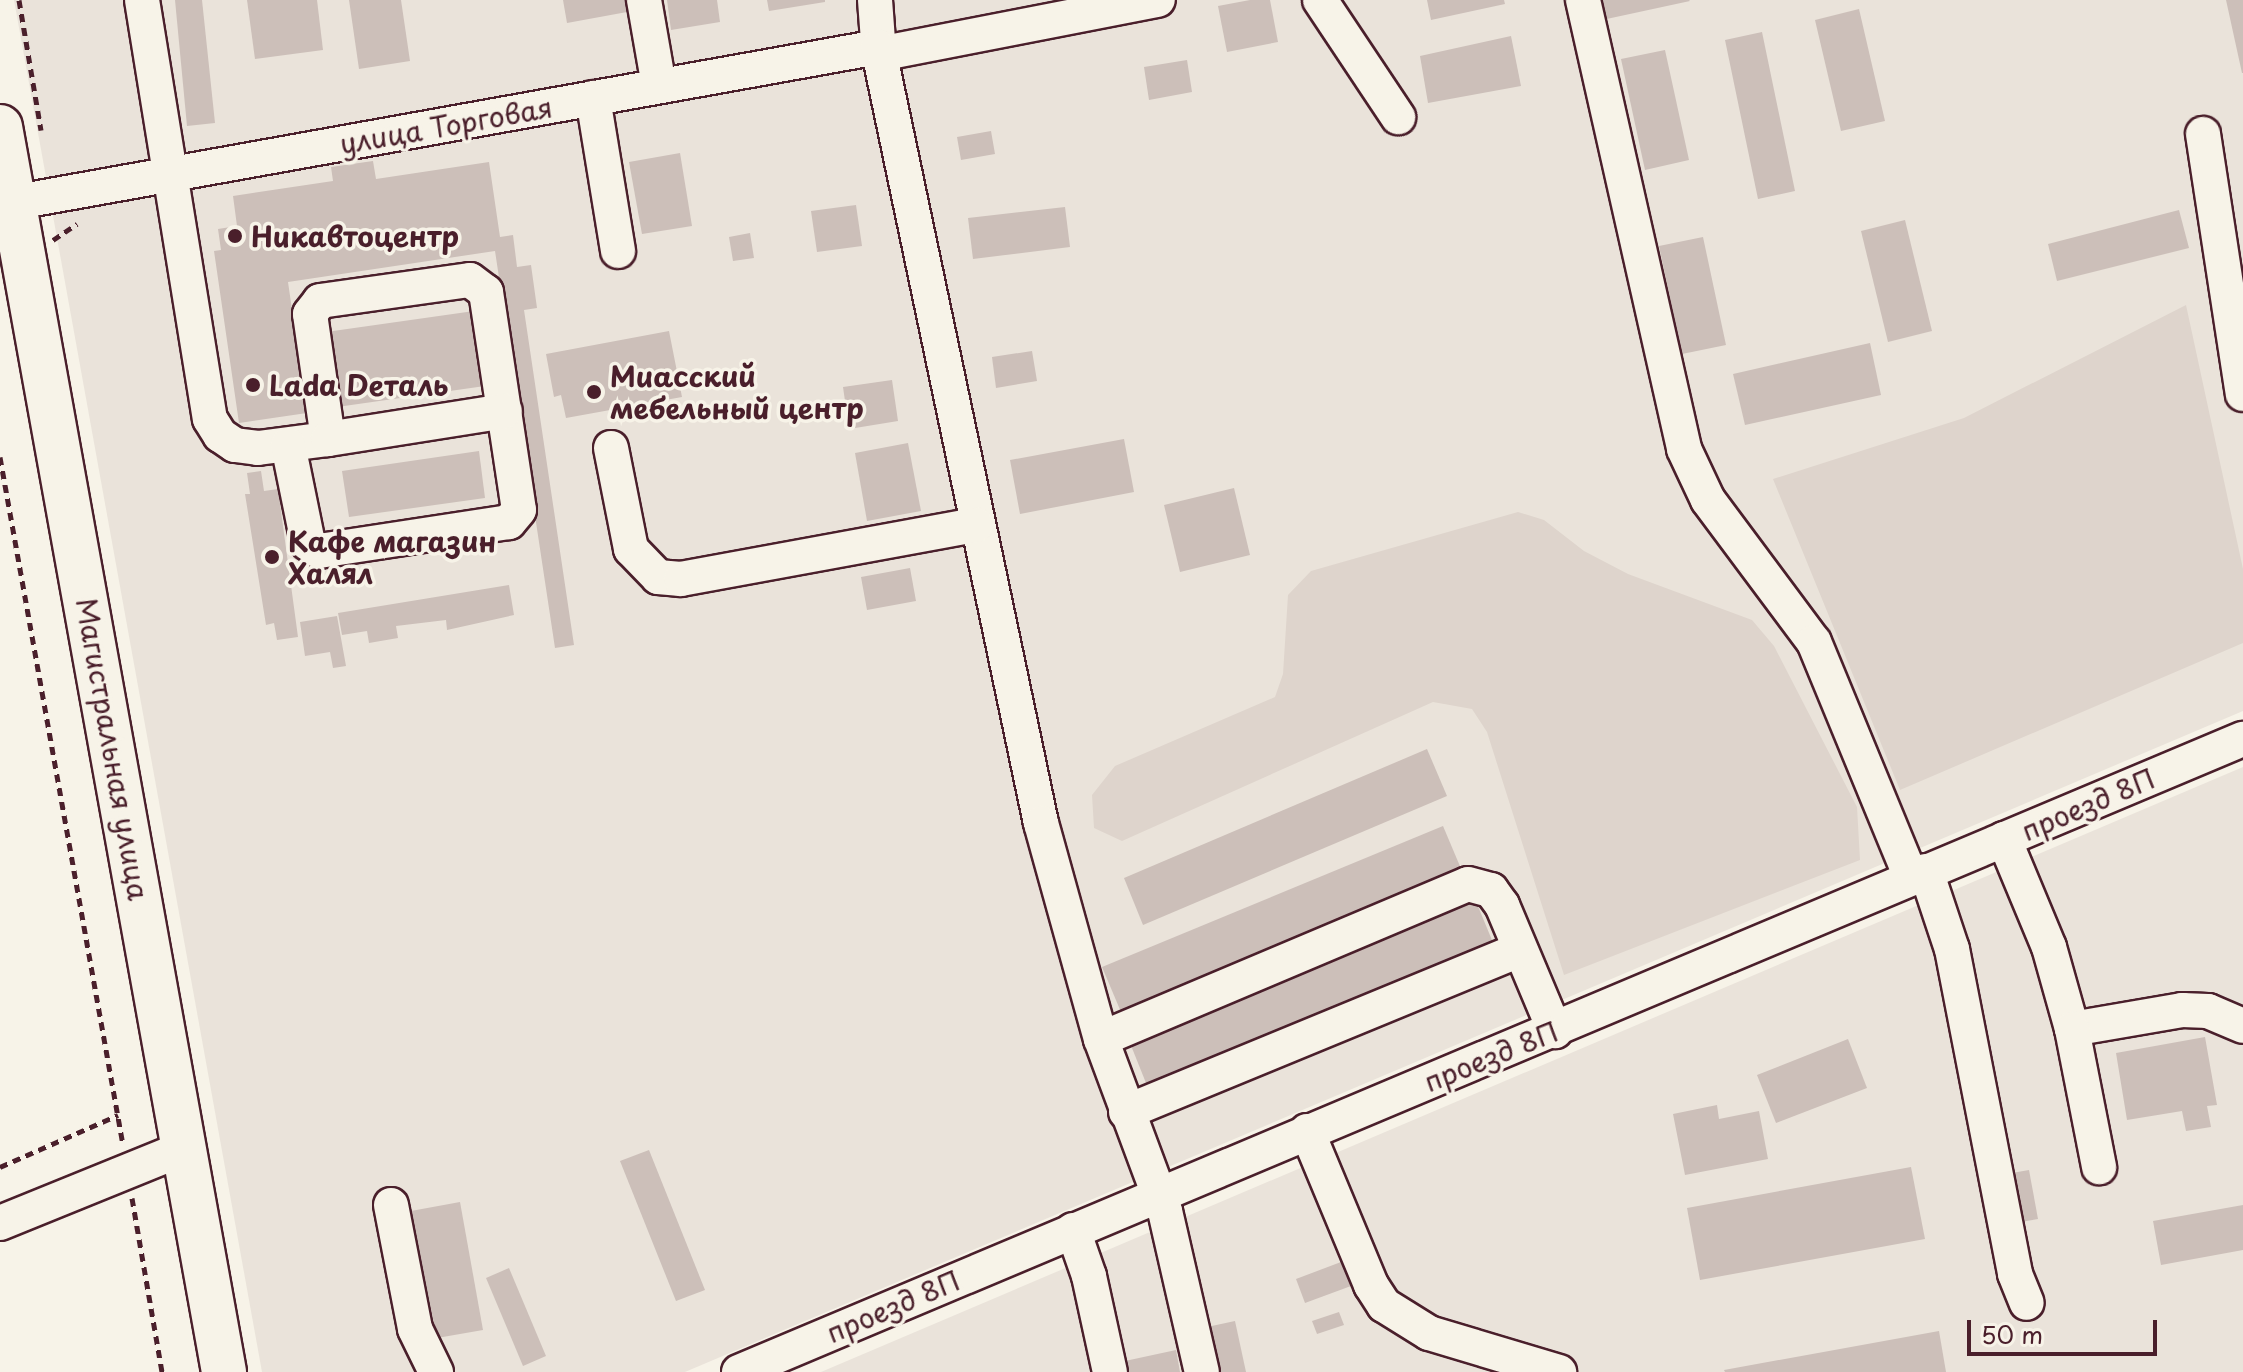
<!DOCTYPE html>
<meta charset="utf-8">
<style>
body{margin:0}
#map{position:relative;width:2243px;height:1372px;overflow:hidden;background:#f7f3e8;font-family:"Playpen Sans",sans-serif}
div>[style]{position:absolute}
.built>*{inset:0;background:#eae3da}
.green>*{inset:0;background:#ded4cc}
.building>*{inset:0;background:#ccbfb9}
.path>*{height:5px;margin-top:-2.5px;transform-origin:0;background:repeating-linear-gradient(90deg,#4a1f2b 0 8px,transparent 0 14px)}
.roads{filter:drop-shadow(2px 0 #4a1f2b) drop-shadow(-2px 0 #4a1f2b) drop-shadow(0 2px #4a1f2b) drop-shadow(0 -2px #4a1f2b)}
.minor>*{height:34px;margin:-17px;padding:0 17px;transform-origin:17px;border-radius:17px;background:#f7f3e8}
.major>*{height:44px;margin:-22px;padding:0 22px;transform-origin:22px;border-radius:22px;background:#f7f3e8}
.dots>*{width:22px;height:22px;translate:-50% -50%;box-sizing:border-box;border:4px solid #f7f3e8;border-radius:50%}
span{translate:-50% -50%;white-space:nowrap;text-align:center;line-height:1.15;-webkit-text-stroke:7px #f7f3e8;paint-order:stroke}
.street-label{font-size:28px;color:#4a1f2b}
.poi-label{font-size:28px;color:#4a1f2b;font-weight:700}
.left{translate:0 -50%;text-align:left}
.scale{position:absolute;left:1967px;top:1320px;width:190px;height:36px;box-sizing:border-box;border:4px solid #4a1f2b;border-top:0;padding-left:10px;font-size:24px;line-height:28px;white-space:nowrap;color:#4a1f2b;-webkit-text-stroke:6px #f7f3e8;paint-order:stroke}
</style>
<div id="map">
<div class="built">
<i style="clip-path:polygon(14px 0,2243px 0,2243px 711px,685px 1372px,262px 1372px)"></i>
<i style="clip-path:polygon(2243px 767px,2243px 1372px,821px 1372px)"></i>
</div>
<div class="green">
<i style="clip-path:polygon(2186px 305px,2243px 569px,2243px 643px,1900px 790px,1773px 479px,1964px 418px)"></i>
<i style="clip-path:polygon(1518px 512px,1544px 520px,1584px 551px,1628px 574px,1752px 620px,1774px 646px,1857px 807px,1860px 860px,1564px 975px,1487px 732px,1472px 709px,1433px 702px,1122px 841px,1094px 828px,1092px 795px,1115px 766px,1275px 697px,1283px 674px,1288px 595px,1311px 571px)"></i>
</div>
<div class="building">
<i style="clip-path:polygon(175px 0,202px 0,215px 123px,187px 126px)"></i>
<i style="clip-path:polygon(247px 0,317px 0,323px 50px,255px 59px)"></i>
<i style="clip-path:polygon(349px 0,401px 0,410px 61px,359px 69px)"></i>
<i style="clip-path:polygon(563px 0,625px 0,627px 12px,567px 23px)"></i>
<i style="clip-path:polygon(667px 0,717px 0,720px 22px,671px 30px)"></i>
<i style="clip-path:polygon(767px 0,825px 0,825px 2px,769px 11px)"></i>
<i style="clip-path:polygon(1250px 0,1270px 0,1278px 42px,1227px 52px,1218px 6px)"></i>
<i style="clip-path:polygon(1427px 0,1504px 0,1505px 4px,1431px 20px)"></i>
<i style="clip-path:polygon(1597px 0,1689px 0,1690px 1px,1602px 20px)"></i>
<i style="clip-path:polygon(2226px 0,2243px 0,2243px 73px,2242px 73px)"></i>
<i style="clip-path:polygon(1859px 9px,1885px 121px,1841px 131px,1815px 20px)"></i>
<i style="clip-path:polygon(1762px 32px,1795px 191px,1758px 199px,1725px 40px)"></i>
<i style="clip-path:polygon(1511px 36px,1521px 86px,1428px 103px,1420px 56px)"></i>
<i style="clip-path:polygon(1665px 50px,1689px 160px,1645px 170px,1621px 59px)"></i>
<i style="clip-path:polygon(1187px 60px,1192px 92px,1149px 100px,1144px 67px)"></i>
<i style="clip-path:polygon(991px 131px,995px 154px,961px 160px,957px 137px)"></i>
<i style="clip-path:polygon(680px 153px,692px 226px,642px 234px,629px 162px)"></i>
<i style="clip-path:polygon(373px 161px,376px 179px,489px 162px,500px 237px,513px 235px,517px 267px,531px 265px,537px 308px,524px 310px,574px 645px,555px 648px,495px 251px,288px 282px,307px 413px,239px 423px,214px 251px,221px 250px,218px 229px,237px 226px,233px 196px,333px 181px,331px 167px)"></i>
<i style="clip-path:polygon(856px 205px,862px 246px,817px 252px,811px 211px)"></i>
<i style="clip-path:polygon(1065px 207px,1070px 247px,973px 259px,968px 218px)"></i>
<i style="clip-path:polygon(2179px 210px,2189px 248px,2057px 281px,2048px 244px)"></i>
<i style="clip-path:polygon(1905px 220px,1932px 331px,1888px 342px,1861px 231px)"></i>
<i style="clip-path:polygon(750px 233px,754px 258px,733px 261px,729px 237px)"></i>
<i style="clip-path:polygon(1703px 237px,1726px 345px,1682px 354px,1659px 246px)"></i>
<i style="clip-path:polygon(474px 311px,485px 386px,330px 408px,319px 333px)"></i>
<i style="clip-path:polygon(669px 331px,682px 397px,566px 418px,561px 395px,554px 397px,546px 354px)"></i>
<i style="clip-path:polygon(1870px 343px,1881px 395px,1745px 425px,1733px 374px)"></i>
<i style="clip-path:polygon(1032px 351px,1037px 381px,996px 388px,992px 357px)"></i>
<i style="clip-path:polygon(892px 380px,898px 421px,849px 429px,843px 387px)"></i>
<i style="clip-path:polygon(1124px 439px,1134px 492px,1020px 514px,1010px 460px)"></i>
<i style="clip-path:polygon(908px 443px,921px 511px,867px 521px,855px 453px)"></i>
<i style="clip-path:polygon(479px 451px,485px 498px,349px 517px,342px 471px)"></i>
<i style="clip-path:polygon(261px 471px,264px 491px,278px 489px,298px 637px,277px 640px,274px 623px,266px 625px,245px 494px,250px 494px,247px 473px)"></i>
<i style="clip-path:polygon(1234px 488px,1250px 555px,1180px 572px,1164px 505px)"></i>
<i style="clip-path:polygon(910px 568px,916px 601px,867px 610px,861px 577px)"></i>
<i style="clip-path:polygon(509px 585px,514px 615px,447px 630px,446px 620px,396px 626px,398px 638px,369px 643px,367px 631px,342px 635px,338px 613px)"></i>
<i style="clip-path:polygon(337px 616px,346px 666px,333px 668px,330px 652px,305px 656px,300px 622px)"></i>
<i style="clip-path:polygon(1427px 749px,1447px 796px,1143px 925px,1124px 878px)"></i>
<i style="clip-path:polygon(1443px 826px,1462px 871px,1121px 1012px,1102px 967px)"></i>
<i style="clip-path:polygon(1475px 899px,1494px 945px,1148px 1088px,1130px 1043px)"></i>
<i style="clip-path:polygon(2205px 1037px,2217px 1105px,2207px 1106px,2211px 1127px,2186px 1131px,2182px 1111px,2127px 1120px,2116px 1053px)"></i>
<i style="clip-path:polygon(1848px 1039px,1867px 1088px,1776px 1123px,1757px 1075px)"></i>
<i style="clip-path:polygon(1717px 1105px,1719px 1119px,1759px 1111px,1768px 1159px,1685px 1175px,1673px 1114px)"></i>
<i style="clip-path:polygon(649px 1150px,705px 1290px,676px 1301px,620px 1161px)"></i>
<i style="clip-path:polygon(1911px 1167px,1925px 1239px,1700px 1280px,1687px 1208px)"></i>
<i style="clip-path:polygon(2029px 1170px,2038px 1219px,2021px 1222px,2012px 1173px)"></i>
<i style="clip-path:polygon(460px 1202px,483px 1330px,437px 1338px,411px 1211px)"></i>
<i style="clip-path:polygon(2243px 1205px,2243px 1250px,2161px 1265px,2153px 1221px)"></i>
<i style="clip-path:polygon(1341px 1262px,1351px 1286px,1305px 1303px,1296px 1279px)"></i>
<i style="clip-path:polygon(509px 1268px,546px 1356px,523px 1366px,486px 1278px)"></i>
<i style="clip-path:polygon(1339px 1312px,1344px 1325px,1317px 1334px,1312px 1321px)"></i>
<i style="clip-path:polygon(1235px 1321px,1246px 1372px,1217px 1372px,1207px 1327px)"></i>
<i style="clip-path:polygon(1939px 1331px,1946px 1372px,1725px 1372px,1724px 1370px)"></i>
<i style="clip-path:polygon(1176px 1350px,1180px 1372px,1127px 1372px,1125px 1361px)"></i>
</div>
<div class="path">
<i style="left:19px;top:0;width:132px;rotate:80.4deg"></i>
<i style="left:53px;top:240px;width:29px;rotate:-34deg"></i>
<i style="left:0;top:457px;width:699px;rotate:79.86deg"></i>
<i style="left:0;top:1167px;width:129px;rotate:-23.8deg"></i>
<i style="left:132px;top:1198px;width:177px;rotate:80.2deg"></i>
</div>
<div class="roads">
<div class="minor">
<i style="left:142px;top:0;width:424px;rotate:80.8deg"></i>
<i style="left:210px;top:419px;width:19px;rotate:58deg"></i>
<i style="left:220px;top:435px;width:18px;rotate:34deg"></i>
<i style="left:235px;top:445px;width:23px;rotate:7deg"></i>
<i style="left:258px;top:448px;width:71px;rotate:-7.3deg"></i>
<i style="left:328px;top:439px;width:126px;rotate:-98.2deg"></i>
<i style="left:310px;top:314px;width:16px;rotate:-52deg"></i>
<i style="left:320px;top:301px;width:151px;rotate:-8deg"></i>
<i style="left:470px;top:280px;width:20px;rotate:37deg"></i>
<i style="left:486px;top:292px;width:220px;rotate:81.4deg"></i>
<i style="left:519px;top:510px;width:16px;rotate:130deg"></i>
<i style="left:509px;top:522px;width:192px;rotate:171.3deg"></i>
<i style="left:319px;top:551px;width:14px;rotate:-144deg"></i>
<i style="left:308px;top:543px;width:100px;rotate:-101.5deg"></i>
<i style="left:644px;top:0;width:87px;rotate:80.1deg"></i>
<i style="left:875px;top:0;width:54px;rotate:85.8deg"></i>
<i style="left:879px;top:54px;width:284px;rotate:-11deg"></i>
<i style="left:1320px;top:0;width:141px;rotate:56.3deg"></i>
<i style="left:1583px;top:0;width:460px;rotate:77.3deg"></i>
<i style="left:1684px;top:449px;width:56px;rotate:64.8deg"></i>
<i style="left:1708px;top:500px;width:177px;rotate:53.3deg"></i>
<i style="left:1814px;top:642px;width:254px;rotate:67.6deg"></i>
<i style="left:593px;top:98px;width:155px;rotate:80.7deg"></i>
<i style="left:2203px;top:134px;width:263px;rotate:81.3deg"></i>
<i style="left:0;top:205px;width:892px;rotate:-10.2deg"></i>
<i style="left:878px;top:47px;width:793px;rotate:78.14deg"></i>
<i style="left:1041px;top:823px;width:224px;rotate:74.5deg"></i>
<i style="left:1101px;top:1039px;width:184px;rotate:69.6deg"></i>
<i style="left:1165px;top:1211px;width:165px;rotate:77.1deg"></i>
<i style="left:328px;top:439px;width:179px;rotate:-9deg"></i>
<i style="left:611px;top:448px;width:103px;rotate:78.8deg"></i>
<i style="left:631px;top:549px;width:39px;rotate:46deg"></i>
<i style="left:658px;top:577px;width:23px;rotate:5deg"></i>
<i style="left:681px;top:579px;width:300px;rotate:-10.4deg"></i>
<i style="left:2004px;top:839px;width:117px;rotate:67.4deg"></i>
<i style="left:2049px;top:947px;width:85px;rotate:74.3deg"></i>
<i style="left:2072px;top:1029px;width:112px;rotate:-9.8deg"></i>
<i style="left:2182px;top:1010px;width:26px;rotate:2deg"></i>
<i style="left:2208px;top:1011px;width:38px;rotate:23deg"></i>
<i style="left:1926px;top:871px;width:82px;rotate:71.6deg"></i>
<i style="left:1952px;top:949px;width:331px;rotate:79deg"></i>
<i style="left:2015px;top:1274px;width:31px;rotate:68deg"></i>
<i style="left:2072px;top:1029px;width:141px;rotate:78.9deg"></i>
<i style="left:1101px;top:1039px;width:398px;rotate:-22.9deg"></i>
<i style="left:1468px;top:884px;width:24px;rotate:15deg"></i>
<i style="left:1491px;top:890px;width:19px;rotate:54deg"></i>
<i style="left:1502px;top:905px;width:137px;rotate:67.2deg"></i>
<i style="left:1126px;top:1112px;width:426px;rotate:-22.4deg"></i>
<i style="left:1307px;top:1131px;width:167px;rotate:67.4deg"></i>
<i style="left:1371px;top:1285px;width:24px;rotate:57deg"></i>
<i style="left:1384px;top:1305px;width:53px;rotate:31.9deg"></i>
<i style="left:1429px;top:1333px;width:136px;rotate:16.7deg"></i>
<i style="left:391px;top:1205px;width:126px;rotate:79deg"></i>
<i style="left:415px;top:1329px;width:48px;rotate:64deg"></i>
<i style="left:0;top:1223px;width:200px;rotate:-22.1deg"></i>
<i style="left:1073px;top:1230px;width:49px;rotate:70.8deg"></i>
<i style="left:1089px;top:1276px;width:98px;rotate:77.7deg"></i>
<i style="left:739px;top:1372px;width:1632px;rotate:-22.83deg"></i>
</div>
<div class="major">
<i style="left:0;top:127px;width:1265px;rotate:79.8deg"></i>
</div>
</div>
<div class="dots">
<i style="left:235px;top:236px;background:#4a1f2b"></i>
<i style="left:253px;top:385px;background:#4a1f2b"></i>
<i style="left:594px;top:392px;background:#4a1f2b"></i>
<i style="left:272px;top:557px;background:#4a1f2b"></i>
</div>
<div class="street-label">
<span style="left:446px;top:125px;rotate:-10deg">улица Торговая</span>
<span style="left:113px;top:749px;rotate:80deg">Магистральная улица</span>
<span style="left:2088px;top:804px;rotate:-23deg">проезд 8П</span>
<span style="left:1491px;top:1056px;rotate:-22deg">проезд 8П</span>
<span style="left:893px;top:1306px;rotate:-23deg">проезд 8П</span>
</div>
<div class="poi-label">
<span class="left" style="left:251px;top:236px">Никавтоцентр</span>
<span class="left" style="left:610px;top:392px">Миасский<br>мебельный центр</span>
<span class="left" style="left:269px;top:385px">Lada Dеталь</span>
<span class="left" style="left:288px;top:557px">Кафе магазин<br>Халял</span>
</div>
<div class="scale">50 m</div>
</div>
